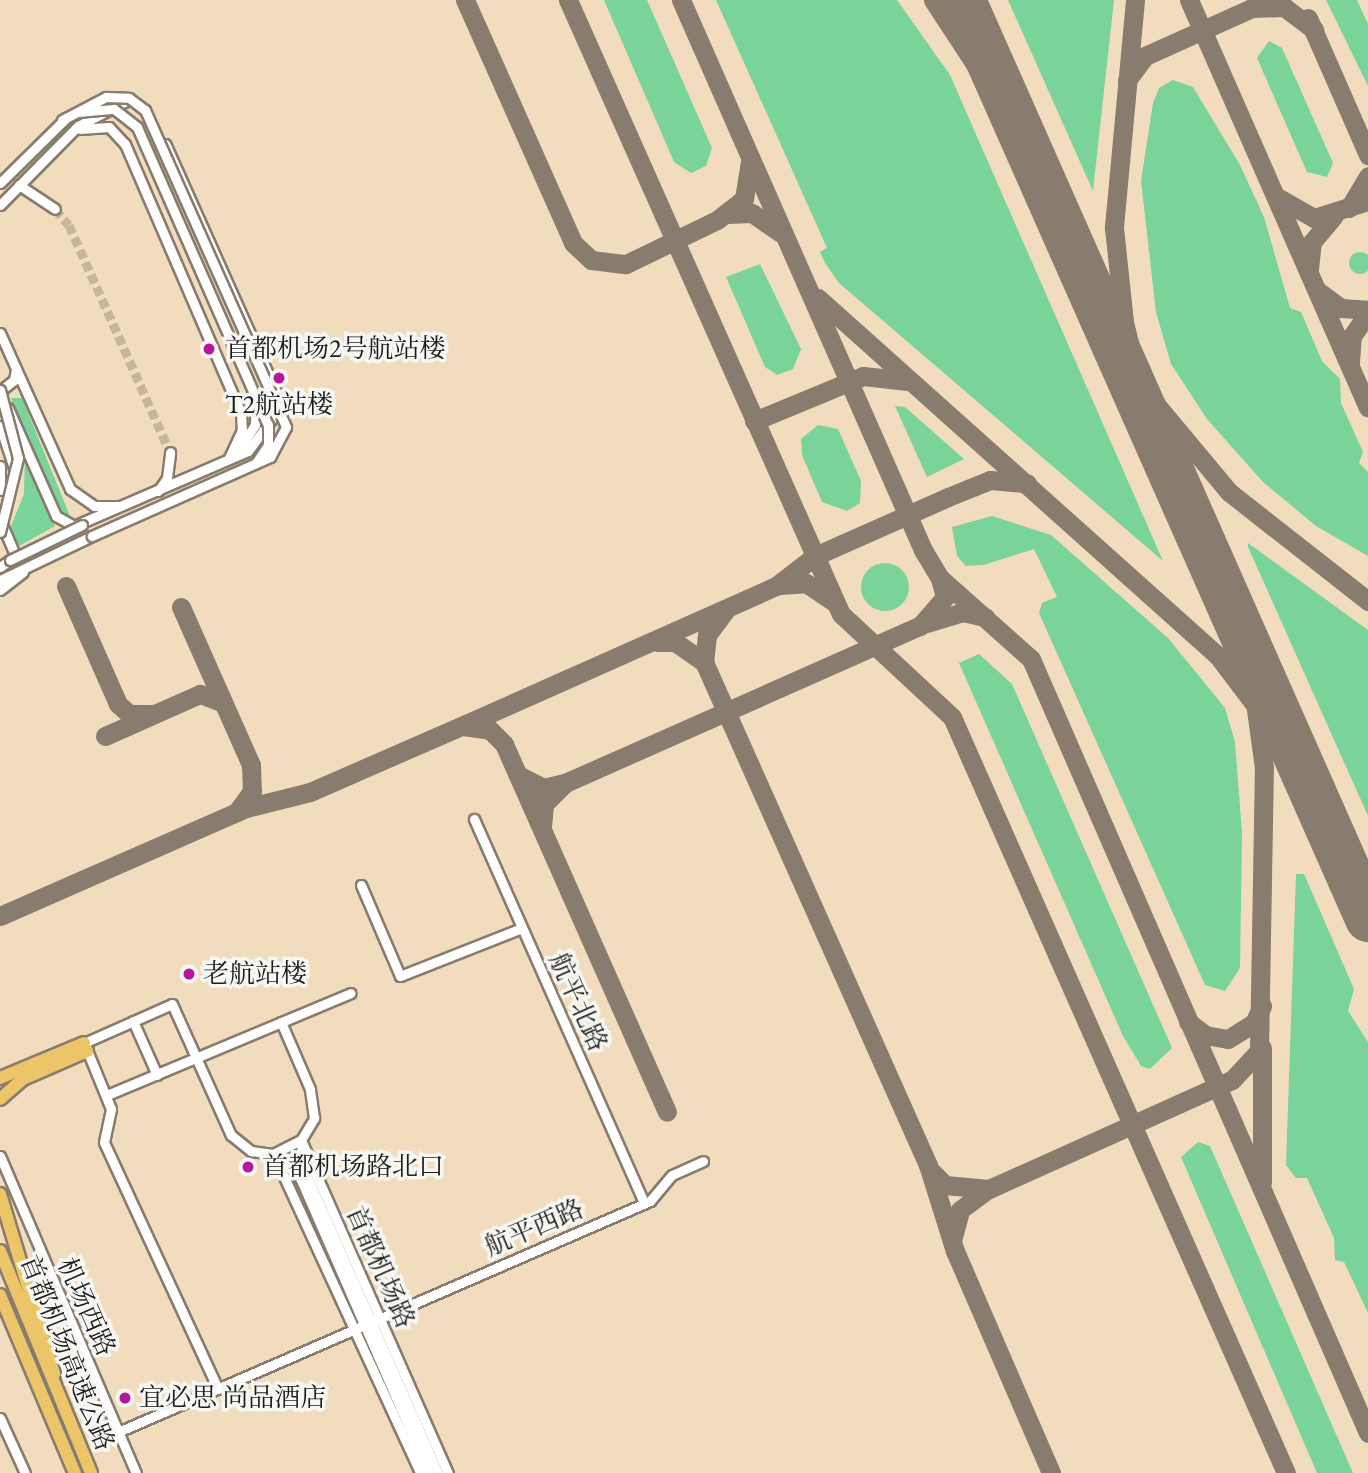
<!DOCTYPE html>
<meta charset="utf-8">
<style>
body{margin:0}
#map{position:relative;width:1368px;height:1473px;overflow:hidden;background:#f2dcbe;font-family:"EB Garamond","Noto Serif SC",serif}
div>[style]{position:absolute}
.green>*{inset:0;background:#7ad399}
.round{border-radius:50%}
.taxiway>*{height:19px;margin:-9.5px;padding:0 9.5px;transform-origin:9.5px;border-radius:9.5px;background:#877c6d}
.runway>*{height:47px;margin:-23.5px;padding:0 23.5px;transform-origin:23.5px;border-radius:23.5px;background:#877c6d}
.minor-tunnel>*{height:9px;margin-top:-4.5px;transform-origin:0;background:repeating-linear-gradient(90deg,#c7b69e 0 9px,transparent 0 13.5px)}
.roads{filter:drop-shadow(2px 0 #877c6d) drop-shadow(-2px 0 #877c6d) drop-shadow(0 2px #877c6d) drop-shadow(0 -2px #877c6d)}
.minor>*{height:9px;margin:-4.5px;padding:0 4.5px;transform-origin:4.5px;border-radius:4.5px;background:#fff}
.highway>*{height:12px;margin:-6px;padding:0 6px;transform-origin:6px;border-radius:6px;background:#edc569}
.bridges{filter:drop-shadow(2px 0 #877c6d) drop-shadow(-2px 0 #877c6d) drop-shadow(0 2px #877c6d) drop-shadow(0 -2px #877c6d)}
.minor-bridge>*{height:9px;margin:-4.5px;padding:0 4.5px;transform-origin:4.5px;border-radius:4.5px;background:#fff}
.dots>*{width:19px;height:19px;translate:-50% -50%;box-sizing:border-box;border:4px solid #f6f6f2;border-radius:50%}
span{translate:-50% -50%;white-space:nowrap;text-align:center;line-height:1.15;-webkit-text-stroke:7px #f6f6f2;paint-order:stroke}
.poi-label{font-size:26px;color:#1c1c1c}
.left{translate:0 -50%;text-align:left}
.street-label{font-size:26px;color:#1c1c1c}
</style>
<div id="map">
<div class="green">
<i style="clip-path:polygon(604px 0,647px 0,712px 148px,706px 166px,691px 173px,674px 162px)"></i>
<i style="clip-path:polygon(716px 0,897px 0,950px 75px,1163px 561px,839px 283px,825px 263px,820px 252px,827px 248px)"></i>
<i style="clip-path:polygon(1008px 0,1114px 0,1093px 191px)"></i>
<i style="clip-path:polygon(1326px 0,1357px 0,1368px 24px,1368px 86px)"></i>
<i style="clip-path:polygon(1269px 41px,1282px 48px,1333px 163px,1327px 177px,1307px 172px,1257px 58px)"></i>
<i style="clip-path:polygon(1173px 80px,1193px 87px,1240px 165px,1264px 217px,1290px 308px,1301px 312px,1322px 361px,1340px 379px,1341px 403px,1363px 452px,1359px 463px,1368px 472px,1368px 556px,1316px 526px,1263px 482px,1207px 419px,1171px 364px,1156px 312px,1141px 181px,1153px 103px,1159px 88px)"></i>
<i class="round" style="left:1349px;top:252px;width:22px;height:22px"></i>
<i style="clip-path:polygon(760px 264px,801px 349px,793px 369px,777px 375px,765px 367px,726px 277px)"></i>
<i style="clip-path:polygon(11px 398px,22px 398px,70px 516px,59px 513px)"></i>
<i style="clip-path:polygon(895px 406px,905px 407px,964px 459px,927px 477px)"></i>
<i style="clip-path:polygon(818px 425px,838px 429px,861px 481px,860px 503px,847px 511px,822px 502px,802px 455px,801px 439px)"></i>
<i style="clip-path:polygon(25px 457px,55px 526px,19px 546px,11px 526px,24px 494px)"></i>
<i style="clip-path:polygon(992px 516px,1051px 535px,1168px 638px,1225px 708px,1235px 742px,1242px 832px,1240px 968px,1225px 991px,1205px 985px,1039px 613px,1042px 603px,1057px 597px,1034px 549px,984px 565px,966px 566px,957px 556px,952px 527px)"></i>
<i style="clip-path:polygon(1248px 543px,1368px 630px,1368px 816px,1248px 547px)"></i>
<i class="round" style="left:861px;top:563px;width:48px;height:48px"></i>
<i style="clip-path:polygon(979px 654px,1012px 684px,1172px 1048px,1150px 1069px,1141px 1066px,1123px 1036px,959px 663px)"></i>
<i style="clip-path:polygon(1296px 874px,1304px 874px,1354px 989px,1348px 1011px,1368px 1042px,1368px 1313px,1344px 1262px,1335px 1260px,1334px 1238px,1307px 1178px,1296px 1178px,1286px 1165px)"></i>
<i style="clip-path:polygon(1198px 1142px,1210px 1146px,1353px 1473px,1317px 1473px,1181px 1157px)"></i>
</div>
<div class="taxiway">
<i style="left:465px;top:0;width:266px;rotate:66deg"></i>
<i style="left:573px;top:243px;width:25px;rotate:43deg"></i>
<i style="left:591px;top:260px;width:35px;rotate:7deg"></i>
<i style="left:626px;top:264px;width:101px;rotate:-25.8deg"></i>
<i style="left:717px;top:220px;width:34px;rotate:-38deg"></i>
<i style="left:744px;top:199px;width:36px;rotate:-81deg"></i>
<i style="left:568px;top:0;width:672px;rotate:66.03deg"></i>
<i style="left:841px;top:614px;width:151px;rotate:42.9deg"></i>
<i style="left:952px;top:717px;width:826px;rotate:66.16deg"></i>
<i style="left:681px;top:0;width:601px;rotate:66.25deg"></i>
<i style="left:923px;top:550px;width:33px;rotate:59deg"></i>
<i style="left:940px;top:578px;width:122px;rotate:41.7deg"></i>
<i style="left:1031px;top:659px;width:844px;rotate:66.47deg"></i>
<i style="left:933px;top:0;width:159px;rotate:56.8deg"></i>
<i style="left:1135px;top:0;width:229px;rotate:95.3deg"></i>
<i style="left:1114px;top:228px;width:95px;rotate:83.9deg"></i>
<i style="left:1124px;top:322px;width:99px;rotate:76.5deg"></i>
<i style="left:1189px;top:0;width:445px;rotate:66.3deg"></i>
<i style="left:1308px;top:18px;width:150px;rotate:66.3deg"></i>
<i style="left:1127px;top:80px;width:30px;rotate:-53deg"></i>
<i style="left:1145px;top:56px;width:117px;rotate:-24.2deg"></i>
<i style="left:1252px;top:8px;width:32px;rotate:-2deg"></i>
<i style="left:1284px;top:7px;width:38px;rotate:37deg"></i>
<i style="left:1277px;top:197px;width:43px;rotate:29.6deg"></i>
<i style="left:1314px;top:218px;width:57px;rotate:-17.5deg"></i>
<i style="left:1349px;top:208px;width:37px;rotate:-59deg"></i>
<i style="left:727px;top:214px;width:25px;rotate:-2deg"></i>
<i style="left:752px;top:213px;width:35px;rotate:35deg"></i>
<i style="left:1309px;top:269px;width:27px;rotate:-84deg"></i>
<i style="left:1312px;top:242px;width:34px;rotate:-50deg"></i>
<i style="left:1319px;top:292px;width:27px;rotate:36deg"></i>
<i style="left:1341px;top:308px;width:27px;rotate:4deg"></i>
<i style="left:818px;top:298px;width:537px;rotate:41.83deg"></i>
<i style="left:1218px;top:656px;width:103px;rotate:52.9deg"></i>
<i style="left:1280px;top:738px;width:88px;rotate:60.8deg"></i>
<i style="left:1106px;top:326px;width:41px;rotate:60.9deg"></i>
<i style="left:1350px;top:362px;width:26px;rotate:-86deg"></i>
<i style="left:1352px;top:336px;width:28px;rotate:-55deg"></i>
<i style="left:1144px;top:390px;width:133px;rotate:50.2deg"></i>
<i style="left:1229px;top:492px;width:177px;rotate:38.1deg"></i>
<i style="left:754px;top:421px;width:118px;rotate:-22.4deg"></i>
<i style="left:863px;top:376px;width:45px;rotate:6.3deg"></i>
<i style="left:780px;top:585px;width:26px;rotate:-4deg"></i>
<i style="left:806px;top:583px;width:34px;rotate:34deg"></i>
<i style="left:66px;top:586px;width:129px;rotate:66.2deg"></i>
<i style="left:118px;top:704px;width:15px;rotate:42deg"></i>
<i style="left:129px;top:714px;width:24px"></i>
<i style="left:181px;top:607px;width:173px;rotate:66.1deg"></i>
<i style="left:251px;top:765px;width:26px;rotate:88deg"></i>
<i style="left:252px;top:791px;width:26px;rotate:126deg"></i>
<i style="left:725px;top:611px;width:30px;rotate:127deg"></i>
<i style="left:707px;top:635px;width:27px;rotate:96deg"></i>
<i style="left:704px;top:662px;width:551px;rotate:66deg"></i>
<i style="left:928px;top:1165px;width:90px;rotate:72.6deg"></i>
<i style="left:955px;top:1251px;width:242px;rotate:66.6deg"></i>
<i style="left:927px;top:623px;width:38px;rotate:-17deg"></i>
<i style="left:963px;top:612px;width:23px;rotate:13deg"></i>
<i style="left:657px;top:642px;width:18px"></i>
<i style="left:675px;top:642px;width:35px;rotate:35deg"></i>
<i style="left:463px;top:726px;width:27px;rotate:8deg"></i>
<i style="left:490px;top:730px;width:20px;rotate:45deg"></i>
<i style="left:504px;top:744px;width:402px;rotate:66.1deg"></i>
<i style="left:105px;top:736px;width:104px;rotate:-23.9deg"></i>
<i style="left:200px;top:694px;width:25px;rotate:21deg"></i>
<i style="left:518px;top:775px;width:28px;rotate:27deg"></i>
<i style="left:543px;top:788px;width:23px;rotate:-13deg"></i>
<i style="left:565px;top:783px;width:30px;rotate:135deg"></i>
<i style="left:544px;top:804px;width:24px;rotate:95deg"></i>
<i style="left:565px;top:783px;width:388px;rotate:-23.9deg"></i>
<i style="left:920px;top:626px;width:38px;rotate:-49deg"></i>
<i style="left:945px;top:597px;width:20px;rotate:-105deg"></i>
<i style="left:1336px;top:845px;width:55px;rotate:54.6deg"></i>
<i style="left:0;top:916px;width:269px;rotate:-23.7deg"></i>
<i style="left:246px;top:808px;width:66px;rotate:-14deg"></i>
<i style="left:310px;top:792px;width:170px;rotate:-23.6deg"></i>
<i style="left:466px;top:724px;width:339px;rotate:-24deg"></i>
<i style="left:776px;top:586px;width:49px;rotate:-37.6deg"></i>
<i style="left:815px;top:556px;width:145px;rotate:-23.9deg"></i>
<i style="left:948px;top:497px;width:45px;rotate:-22deg"></i>
<i style="left:990px;top:480px;width:37px;rotate:5deg"></i>
<i style="left:1188px;top:1022px;width:21px;rotate:37deg"></i>
<i style="left:1205px;top:1035px;width:23px;rotate:10deg"></i>
<i style="left:1228px;top:1039px;width:31px;rotate:-32deg"></i>
<i style="left:1254px;top:1023px;width:19px;rotate:-65deg"></i>
<i style="left:1262px;top:1048px;width:134px;rotate:90deg"></i>
<i style="left:932px;top:1172px;width:18px;rotate:45deg"></i>
<i style="left:945px;top:1185px;width:44px;rotate:5.2deg"></i>
<i style="left:989px;top:1189px;width:266px;rotate:-24.2deg"></i>
<i style="left:1232px;top:1080px;width:40px;rotate:-47deg"></i>
<i style="left:1259px;top:1051px;width:283px;rotate:-89deg"></i>
<i style="left:1264px;top:768px;width:67px;rotate:-97.8deg"></i>
<i style="left:1255px;top:702px;width:118px;rotate:-106.3deg"></i>
<i style="left:953px;top:1237px;width:28px;rotate:-75deg"></i>
<i style="left:960px;top:1210px;width:31px;rotate:-37deg"></i>
</div>
<div class="runway">
<i style="left:962px;top:0;width:1004px;rotate:66.14deg"></i>
</div>
<div class="minor-tunnel">
<i style="left:55px;top:209px;width:21px;rotate:49deg"></i>
<i style="left:69px;top:225px;width:248px;rotate:66deg"></i>
</div>
<div class="roads">
<div class="minor">
<i style="left:80px;top:129px;width:29px;rotate:-4deg"></i>
<i style="left:109px;top:127px;width:23px;rotate:47deg"></i>
<i style="left:125px;top:144px;width:293px;rotate:66.7deg"></i>
<i style="left:241px;top:413px;width:17px;rotate:87deg"></i>
<i style="left:242px;top:430px;width:31px;rotate:115deg"></i>
<i style="left:19px;top:185px;width:43px;rotate:33.7deg"></i>
<i style="left:0;top:205px;width:111px;rotate:-45.4deg"></i>
<i style="left:78px;top:126px;width:56px;rotate:-27.5deg"></i>
<i style="left:0;top:333px;width:171px;rotate:65.8deg"></i>
<i style="left:70px;top:489px;width:29px;rotate:35deg"></i>
<i style="left:94px;top:506px;width:24px"></i>
<i style="left:0;top:391px;width:18px;rotate:-38deg"></i>
<i style="left:14px;top:380px;width:11px;rotate:-80deg"></i>
<i style="left:8px;top:408px;width:118px;rotate:66deg"></i>
<i style="left:56px;top:516px;width:21px;rotate:29deg"></i>
<i style="left:74px;top:526px;width:189px;rotate:-23.3deg"></i>
<i style="left:248px;top:451px;width:57px;rotate:-53.5deg"></i>
<i style="left:282px;top:405px;width:286px;rotate:-114.1deg"></i>
<i style="left:0;top:426px;width:47px;rotate:71.6deg"></i>
<i style="left:236px;top:455px;width:36px;rotate:-58deg"></i>
<i style="left:255px;top:425px;width:23px;rotate:-88deg"></i>
<i style="left:0;top:466px;width:24px;rotate:90deg"></i>
<i style="left:158px;top:491px;width:16px;rotate:-55deg"></i>
<i style="left:167px;top:478px;width:26px;rotate:-83deg"></i>
<i style="left:1px;top:522px;width:30px;rotate:67deg"></i>
<i style="left:0;top:567px;width:12px;rotate:-35deg"></i>
<i style="left:0;top:580px;width:102px;rotate:-25.6deg"></i>
<i style="left:0;top:590px;width:29px;rotate:-38deg"></i>
<i style="left:474px;top:819px;width:420px;rotate:66.1deg"></i>
<i style="left:361px;top:885px;width:99px;rotate:66.8deg"></i>
<i style="left:400px;top:976px;width:131px;rotate:-21.5deg"></i>
<i style="left:133px;top:1021px;width:59px;rotate:66deg"></i>
<i style="left:107px;top:1095px;width:264px;rotate:-22.7deg"></i>
<i style="left:301px;top:1140px;width:364px;rotate:66.2deg"></i>
<i style="left:301px;top:1145px;width:24px;rotate:83deg"></i>
<i style="left:304px;top:1169px;width:332px;rotate:66.2deg"></i>
<i style="left:273px;top:1154px;width:29px;rotate:35deg"></i>
<i style="left:297px;top:1171px;width:330px;rotate:66.4deg"></i>
<i style="left:274px;top:1155px;width:350px;rotate:65.3deg"></i>
<i style="left:0;top:1156px;width:345px;rotate:66.8deg"></i>
<i style="left:218px;top:1389px;width:272px;rotate:-114.8deg"></i>
<i style="left:104px;top:1142px;width:34px;rotate:-78deg"></i>
<i style="left:111px;top:1109px;width:71px;rotate:-112.2deg"></i>
<i style="left:84px;top:1043px;width:96px;rotate:-23.9deg"></i>
<i style="left:172px;top:1004px;width:144px;rotate:65.8deg"></i>
<i style="left:231px;top:1135px;width:26px;rotate:39deg"></i>
<i style="left:251px;top:1151px;width:22px;rotate:8deg"></i>
<i style="left:273px;top:1154px;width:31px;rotate:-27deg"></i>
<i style="left:301px;top:1140px;width:26px;rotate:-59deg"></i>
<i style="left:314px;top:1118px;width:29px;rotate:-98deg"></i>
<i style="left:310px;top:1089px;width:73px;rotate:-113.4deg"></i>
<i style="left:0;top:1418px;width:60px;rotate:65.6deg"></i>
<i style="left:118px;top:1432px;width:580px;rotate:-23.47deg"></i>
<i style="left:650px;top:1201px;width:34px;rotate:-50deg"></i>
<i style="left:672px;top:1175px;width:34px;rotate:-24deg"></i>
</div>
<div class="highway">
<i style="left:0;top:1078px;width:91px;rotate:-22.6deg"></i>
<i style="left:0;top:1099px;width:30px;rotate:-41deg"></i>
<i style="left:23px;top:1079px;width:70px;rotate:-23.6deg"></i>
<i style="left:0;top:1194px;width:188px;rotate:73.3deg"></i>
<i style="left:0;top:1251px;width:240px;rotate:67.7deg"></i>
<i style="left:0;top:1295px;width:193px;rotate:67.2deg"></i>
</div>
</div>
<div class="bridges">
<div class="minor-bridge">
<i style="left:78px;top:112px;width:36px;rotate:-5deg"></i>
<i style="left:114px;top:109px;width:29px;rotate:38deg"></i>
<i style="left:137px;top:127px;width:326px;rotate:66.3deg"></i>
<i style="left:268px;top:425px;width:20px;rotate:90deg"></i>
<i style="left:268px;top:445px;width:22px;rotate:124deg"></i>
<i style="left:62px;top:120px;width:50px;rotate:-27.6deg"></i>
<i style="left:106px;top:97px;width:23px;rotate:2deg"></i>
<i style="left:129px;top:98px;width:20px;rotate:37deg"></i>
<i style="left:145px;top:110px;width:347px;rotate:66deg"></i>
<i style="left:286px;top:427px;width:34px;rotate:118deg"></i>
<i style="left:270px;top:457px;width:195px;rotate:156.1deg"></i>
<i style="left:0;top:183px;width:93px;rotate:-44.6deg"></i>
<i style="left:0;top:390px;width:70px;rotate:75.2deg"></i>
<i style="left:18px;top:458px;width:76px;rotate:103.7deg"></i>
<i style="left:10px;top:560px;width:80px;rotate:-25.9deg"></i>
</div>
</div>
<div class="dots">
<i style="left:209px;top:349px;background:#b5179e"></i>
<i style="left:279px;top:378px;background:#b5179e"></i>
<i style="left:189px;top:974px;background:#b5179e"></i>
<i style="left:248px;top:1167px;background:#b5179e"></i>
<i style="left:125px;top:1398px;background:#b5179e"></i>
</div>
<div class="poi-label">
<span class="left" style="left:225px;top:349px">首都机场2号航站楼</span>
<span style="left:279px;top:405px">T2航站楼</span>
<span class="left" style="left:203px;top:974px">老航站楼</span>
<span class="left" style="left:262px;top:1167px">首都机场路北口</span>
<span class="left" style="left:139px;top:1398px">宜必思 尚品酒店</span>
</div>
<div class="street-label">
<span style="left:578px;top:1002px;rotate:66deg">航平北路</span>
<span style="left:534px;top:1228px;rotate:-23deg">航平西路</span>
<span style="left:380px;top:1267px;rotate:66deg">首都机场路</span>
<span style="left:86px;top:1307px;rotate:66deg">机场西路</span>
<span style="left:67px;top:1353px;rotate:68deg">首都机场高速公路</span>
</div>
</div>
